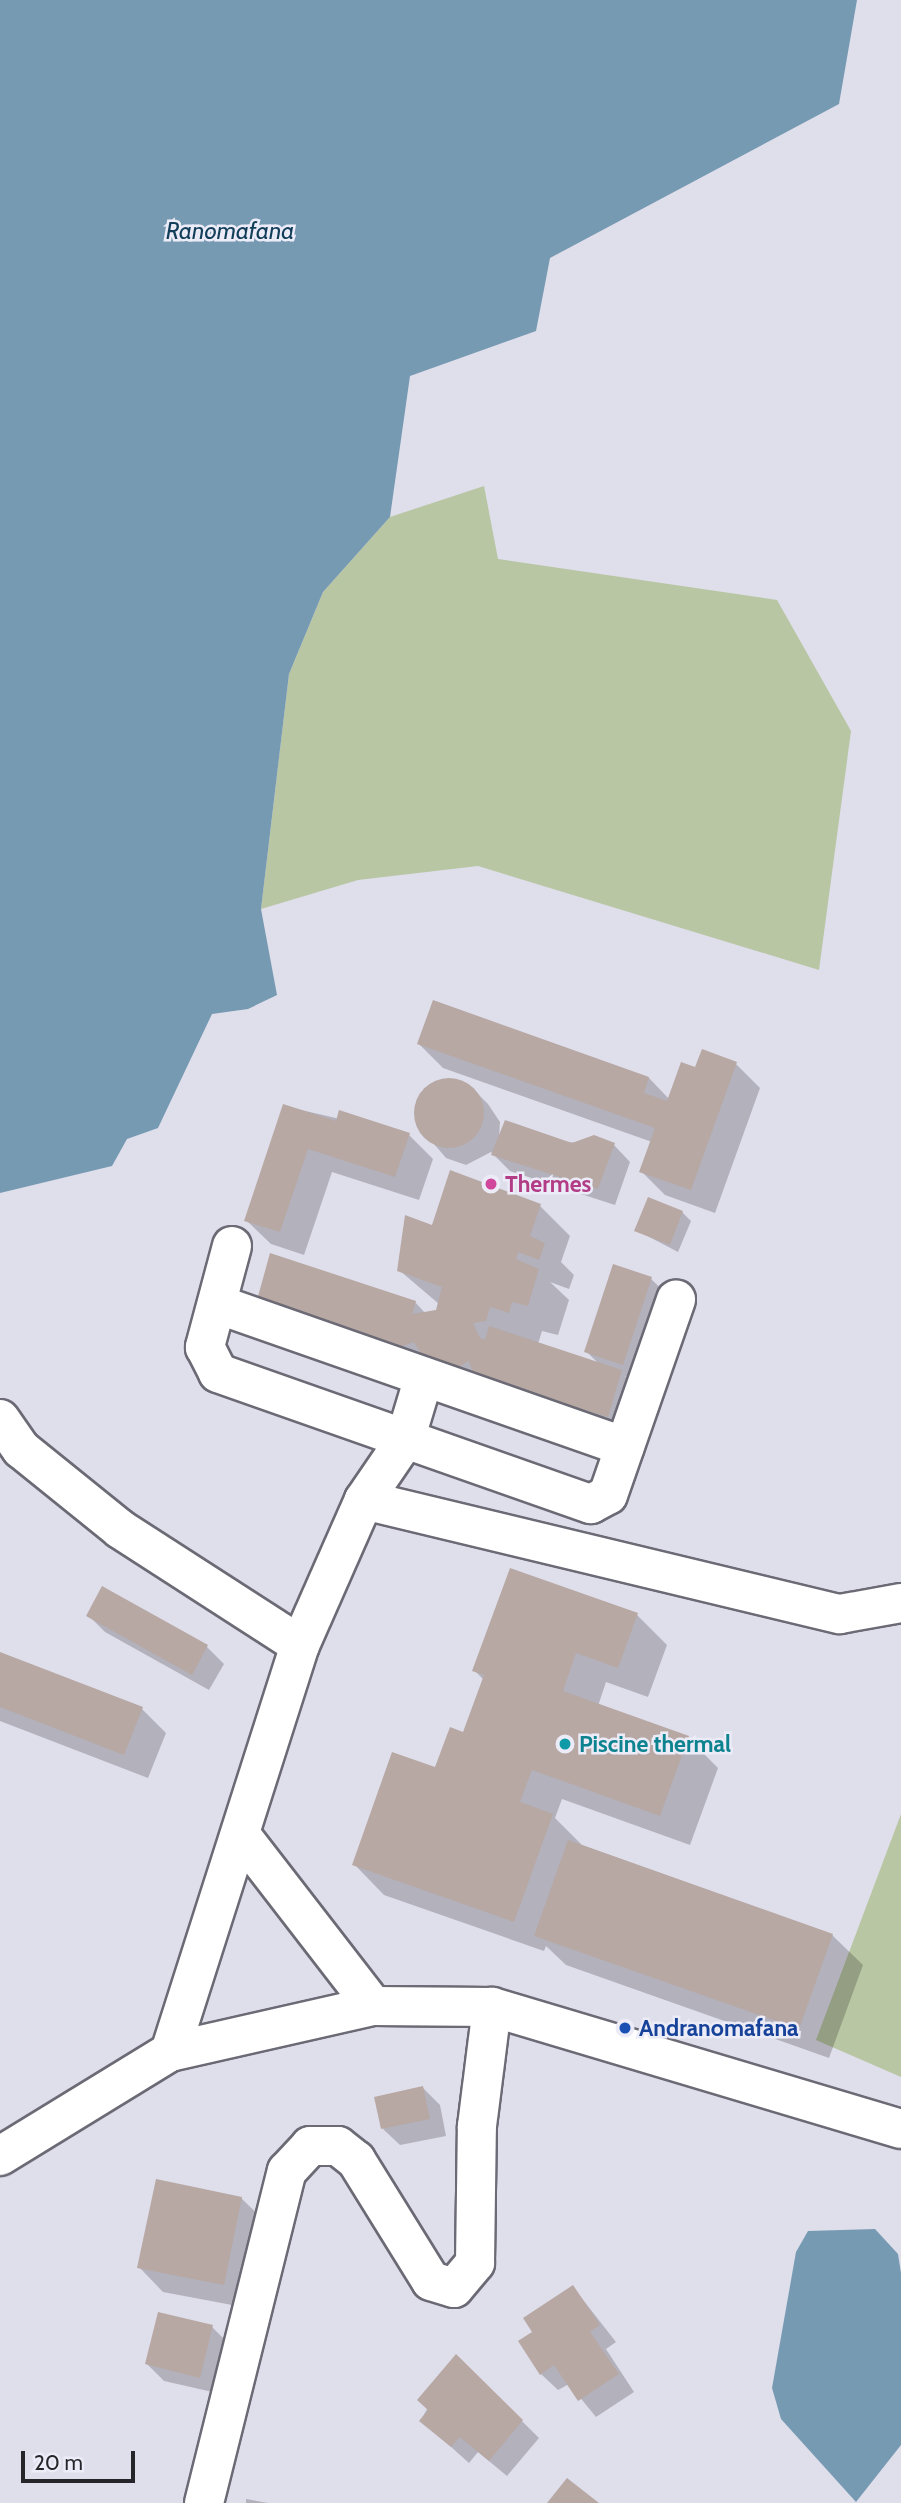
<!DOCTYPE html>
<style>
body{margin:0}
#map{position:relative;width:901px;height:2503px;overflow:hidden;background:#dfdeeb;font-family:Cabin,sans-serif}
div>[style]{position:absolute}
.green>*{inset:0;background:#b8c6a3}
.water>*{inset:0;background:#779ab3}
.shadow>*{inset:0;background:#0003}
.building>*{inset:0;background:#b7a8a4}
.round{border-radius:50%}
.roads{filter:drop-shadow(2px 0 #6b6a75) drop-shadow(-2px 0 #6b6a75) drop-shadow(0 2px #6b6a75) drop-shadow(0 -2px #6b6a75)}
.minor>*{height:38px;margin:-19px;padding:0 19px;transform-origin:19px;border-radius:19px;background:#fff}
.dots>*{width:19px;height:19px;translate:-50% -50%;box-sizing:border-box;border:4px solid #ecebf8;border-radius:50%}
span{translate:-50% -50%;white-space:nowrap;text-align:center;line-height:1.15;-webkit-text-stroke:5px #ecebf8;paint-order:stroke}
.hotel-label{font-size:23px;color:#b23c85;font-weight:700}
.left{translate:0 -50%;text-align:left}
.culture-label{font-size:23px;color:#0d838f;font-weight:700}
.transit-label{font-size:23px;color:#164399;font-weight:700}
.water-label{font-size:24px;color:#123e59;font-style:italic}
.scale{position:absolute;left:21px;top:2451px;width:114px;height:32px;box-sizing:border-box;border:4px solid #26252a;border-top:0;padding-left:9px;font-size:21px;line-height:24px;white-space:nowrap;color:#26252a;-webkit-text-stroke:5px #ecebf8;paint-order:stroke}
</style>
<div id="map">
<div class="green">
<i style="clip-path:polygon(484px 486px,498px 559px,777px 600px,851px 731px,819px 970px,478px 866px,358px 880px,261px 909px,289px 674px,323px 592px,390px 517px)"></i>
<i style="clip-path:polygon(901px 1814px,901px 2077px,816px 2040px)"></i>
</div>
<div class="water">
<i style="clip-path:polygon(0 0,857px 0,839px 104px,550px 258px,536px 331px,410px 376px,390px 517px,323px 592px,289px 674px,261px 909px,277px 995px,248px 1009px,212px 1014px,158px 1128px,127px 1139px,112px 1166px,0 1193px)"></i>
<i style="clip-path:polygon(875px 2229px,898px 2254px,901px 2273px,901px 2445px,856px 2502px,781px 2419px,772px 2388px,796px 2252px,808px 2231px)"></i>
</div>
<div class="shadow">
<i style="clip-path:polygon(419px 1044px,649px 1078px,669px 1099px,696px 1069px,736px 1064px,760px 1088px,715px 1213px,665px 1195px,641px 1171px,652px 1142px,443px 1068px)"></i>
<i style="clip-path:polygon(450px 1080px,470px 1086px,488px 1104px,500px 1122px,499px 1138px,614px 1145px,630px 1162px,615px 1205px,510px 1171px,491px 1152px,466px 1165px,446px 1158px,416px 1123px,417px 1102px,430px 1086px)"></i>
<i style="clip-path:polygon(284px 1106px,409px 1135px,433px 1159px,419px 1200px,332px 1172px,304px 1255px,271px 1244px,246px 1220px)"></i>
<i style="clip-path:polygon(540px 1206px,570px 1236px,561px 1262px,574px 1275px,569px 1289px,550px 1282px,569px 1300px,558px 1335px,542px 1331px,538px 1344px,599px 1364px,586px 1351px,651px 1279px,668px 1295px,640px 1381px,625px 1376px,651px 1402px,638px 1446px,289px 1330px,415px 1302px,426px 1314px,437px 1312px,439px 1304px,399px 1270px,433px 1227px)"></i>
<i style="clip-path:polygon(682px 1212px,691px 1221px,678px 1252px,636px 1230px)"></i>
<i style="clip-path:polygon(103px 1589px,207px 1647px,224px 1664px,209px 1690px,105px 1632px,88px 1615px)"></i>
<i style="clip-path:polygon(637px 1615px,667px 1645px,648px 1697px,606px 1682px,598px 1706px,688px 1738px,718px 1768px,690px 1845px,562px 1799px,555px 1818px,582px 1845px,832px 1935px,863px 1965px,829px 2058px,566px 1965px,546px 1946px,544px 1951px,384px 1895px,354px 1864px,464px 1735px,484px 1680px,474px 1670px)"></i>
<i style="clip-path:polygon(0 1654px,142px 1709px,166px 1733px,148px 1778px,0 1721px)"></i>
<i style="clip-path:polygon(423px 2088px,440px 2105px,446px 2136px,400px 2145px,383px 2129px)"></i>
<i style="clip-path:polygon(241px 2198px,266px 2222px,248px 2308px,163px 2292px,139px 2267px)"></i>
<i style="clip-path:polygon(573px 2287px,616px 2342px,606px 2349px,634px 2392px,596px 2417px,569px 2384px,558px 2390px,541px 2374px,535px 2333px)"></i>
<i style="clip-path:polygon(212px 2327px,229px 2344px,217px 2393px,164px 2381px,147px 2364px)"></i>
<i style="clip-path:polygon(456px 2356px,539px 2438px,507px 2476px,478px 2452px,469px 2463px,421px 2420px)"></i>
<i style="clip-path:polygon(246px 2499px,268px 2503px,246px 2503px)"></i>
</div>
<div class="building">
<i style="clip-path:polygon(433px 1000px,649px 1077px,644px 1093px,667px 1101px,681px 1062px,695px 1067px,702px 1049px,737px 1062px,691px 1190px,639px 1172px,655px 1128px,417px 1044px)"></i>
<i class="round" style="left:414px;top:1078px;width:70px;height:70px"></i>
<i style="clip-path:polygon(283px 1104px,336px 1121px,339px 1110px,410px 1133px,395px 1177px,308px 1149px,280px 1232px,244px 1221px)"></i>
<i style="clip-path:polygon(505px 1120px,572px 1143px,594px 1135px,615px 1143px,598px 1189px,491px 1155px)"></i>
<i style="clip-path:polygon(450px 1170px,541px 1204px,530px 1236px,545px 1243px,539px 1260px,518px 1252px,516px 1259px,539px 1269px,528px 1306px,512px 1302px,509px 1313px,490px 1307px,486px 1321px,473px 1323px,480px 1338px,485px 1340px,489px 1326px,622px 1370px,608px 1417px,474px 1376px,469px 1361px,455px 1369px,427px 1364px,414px 1342px,400px 1347px,257px 1300px,270px 1253px,416px 1301px,412px 1314px,436px 1310px,442px 1287px,397px 1271px,405px 1215px,432px 1225px)"></i>
<i style="clip-path:polygon(648px 1197px,683px 1211px,670px 1245px,634px 1231px)"></i>
<i style="clip-path:polygon(613px 1264px,652px 1277px,623px 1365px,584px 1352px)"></i>
<i style="clip-path:polygon(510px 1568px,638px 1613px,618px 1668px,576px 1653px,563px 1691px,689px 1736px,660px 1816px,532px 1770px,520px 1802px,553px 1814px,514px 1922px,352px 1865px,392px 1752px,435px 1767px,450px 1727px,463px 1732px,484px 1675px,472px 1671px)"></i>
<i style="clip-path:polygon(102px 1586px,208px 1645px,192px 1675px,86px 1616px)"></i>
<i style="clip-path:polygon(0 1652px,143px 1707px,124px 1755px,0 1707px)"></i>
<i style="clip-path:polygon(568px 1840px,833px 1934px,799px 2029px,534px 1936px)"></i>
<i style="clip-path:polygon(423px 2086px,430px 2119px,381px 2129px,374px 2097px)"></i>
<i style="clip-path:polygon(156px 2179px,242px 2197px,224px 2285px,137px 2268px)"></i>
<i style="clip-path:polygon(573px 2285px,600px 2325px,590px 2332px,619px 2374px,578px 2401px,554px 2365px,540px 2375px,518px 2341px,532px 2332px,523px 2318px)"></i>
<i style="clip-path:polygon(158px 2312px,213px 2325px,200px 2378px,145px 2364px)"></i>
<i style="clip-path:polygon(456px 2354px,523px 2420px,489px 2461px,460px 2437px,451px 2447px,419px 2421px,428px 2410px,417px 2400px)"></i>
<i style="clip-path:polygon(567px 2478px,599px 2503px,547px 2503px)"></i>
</div>
<div class="roads">
<div class="minor">
<i style="left:232px;top:1246px;width:105px;rotate:105deg"></i>
<i style="left:205px;top:1347px;width:29px;rotate:63deg"></i>
<i style="left:218px;top:1373px;width:395px;rotate:19.4deg"></i>
<i style="left:591px;top:1504px;width:19px;rotate:-28deg"></i>
<i style="left:608px;top:1495px;width:207px;rotate:-70.8deg"></i>
<i style="left:217px;top:1304px;width:432px;rotate:19.3deg"></i>
<i style="left:0;top:1419px;width:37px;rotate:55deg"></i>
<i style="left:21px;top:1449px;width:127px;rotate:38.9deg"></i>
<i style="left:120px;top:1529px;width:214px;rotate:32.8deg"></i>
<i style="left:364px;top:1500px;width:489px;rotate:13.5deg"></i>
<i style="left:840px;top:1614px;width:62px;rotate:-10.2deg"></i>
<i style="left:241px;top:1835px;width:216px;rotate:52.3deg"></i>
<i style="left:170px;top:2052px;width:427px;rotate:-72.3deg"></i>
<i style="left:300px;top:1645px;width:158px;rotate:-66.2deg"></i>
<i style="left:364px;top:1500px;width:73px;rotate:-55.7deg"></i>
<i style="left:405px;top:1440px;width:66px;rotate:-73.2deg"></i>
<i style="left:0;top:2156px;width:199px;rotate:-31.5deg"></i>
<i style="left:170px;top:2052px;width:208px;rotate:-12.8deg"></i>
<i style="left:373px;top:2006px;width:119px;rotate:0.5deg"></i>
<i style="left:492px;top:2007px;width:427px;rotate:16.6deg"></i>
<i style="left:204px;top:2503px;width:342px;rotate:-76deg"></i>
<i style="left:287px;top:2171px;width:34px;rotate:-47deg"></i>
<i style="left:310px;top:2146px;width:28px"></i>
<i style="left:338px;top:2146px;width:23px;rotate:38deg"></i>
<i style="left:356px;top:2160px;width:142px;rotate:58.2deg"></i>
<i style="left:431px;top:2281px;width:24px;rotate:17deg"></i>
<i style="left:454px;top:2288px;width:33px;rotate:-50deg"></i>
<i style="left:475px;top:2263px;width:137px;rotate:-89.2deg"></i>
<i style="left:477px;top:2126px;width:120px;rotate:-82.8deg"></i>
</div>
</div>
<div class="dots">
<i style="left:491px;top:1184px;background:#d1479c"></i>
<i style="left:565px;top:1744px;background:#0f9aa8"></i>
<i style="left:625px;top:2028px;background:#1a4fb4"></i>
</div>
<div class="hotel-label">
<span class="left" style="left:505px;top:1184px">Thermes</span>
</div>
<div class="culture-label">
<span class="left" style="left:579px;top:1744px">Piscine thermal</span>
</div>
<div class="transit-label">
<span class="left" style="left:639px;top:2028px">Andranomafana</span>
</div>
<div class="water-label">
<span style="left:230px;top:231px">Ranomafana</span>
</div>
<div class="scale">20 m</div>
</div>
